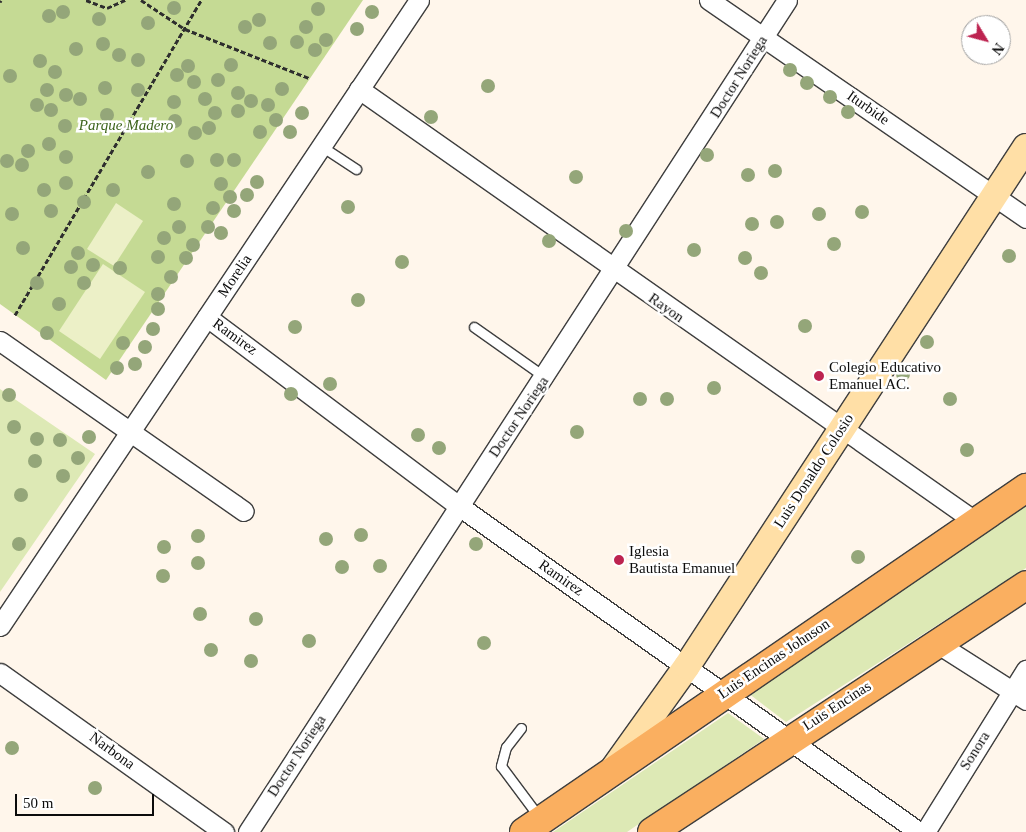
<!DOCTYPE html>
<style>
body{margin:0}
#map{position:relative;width:1026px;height:832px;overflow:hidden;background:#fff6eb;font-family:"Times New Roman",serif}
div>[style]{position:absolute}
.green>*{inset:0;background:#dde9b5}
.forest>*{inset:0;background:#c5da94}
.pitch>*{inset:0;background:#ecf0c7}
.path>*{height:3px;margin-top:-1.5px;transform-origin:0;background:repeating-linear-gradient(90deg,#2e2e2e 0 5px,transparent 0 7.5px)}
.roads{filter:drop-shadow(1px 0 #3f3f3f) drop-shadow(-1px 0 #3f3f3f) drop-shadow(0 1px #3f3f3f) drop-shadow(0 -1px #3f3f3f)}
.service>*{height:9px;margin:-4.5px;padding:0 4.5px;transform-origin:4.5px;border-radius:4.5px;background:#fff}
.minor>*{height:19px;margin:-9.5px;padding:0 9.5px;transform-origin:9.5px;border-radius:9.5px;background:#fff}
.secondary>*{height:26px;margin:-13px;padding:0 13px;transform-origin:13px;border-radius:13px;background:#ffdfa6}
.primary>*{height:28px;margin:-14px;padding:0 14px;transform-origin:14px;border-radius:14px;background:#faaf60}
.trees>*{width:14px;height:14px;margin:-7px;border-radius:50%;background:#94a679}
.dots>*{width:14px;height:14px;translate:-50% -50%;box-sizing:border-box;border:2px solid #fff;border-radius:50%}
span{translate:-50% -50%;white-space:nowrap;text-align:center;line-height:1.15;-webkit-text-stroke:5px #fff;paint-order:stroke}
.street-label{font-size:15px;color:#0c0c0c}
.park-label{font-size:15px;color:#3d641c;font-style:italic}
.poi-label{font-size:15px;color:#0c0c0c}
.left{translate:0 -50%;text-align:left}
.north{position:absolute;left:961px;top:15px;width:50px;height:50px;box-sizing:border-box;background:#fff;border:1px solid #9e9e9e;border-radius:50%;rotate:127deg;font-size:14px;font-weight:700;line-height:20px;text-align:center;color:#0c0c0c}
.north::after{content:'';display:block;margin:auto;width:18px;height:22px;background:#bd2350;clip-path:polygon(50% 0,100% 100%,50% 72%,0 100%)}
.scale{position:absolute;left:15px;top:794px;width:139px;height:22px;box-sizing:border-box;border:2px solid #0c0c0c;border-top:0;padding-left:6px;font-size:15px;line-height:18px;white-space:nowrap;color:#0c0c0c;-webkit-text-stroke:4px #fff;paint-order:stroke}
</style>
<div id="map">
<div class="green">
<i style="clip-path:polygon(0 389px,95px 454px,0 592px)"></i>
<i style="clip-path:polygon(1026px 503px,1026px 568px,786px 722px,748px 693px)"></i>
<i style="clip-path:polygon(728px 713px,764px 739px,627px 832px,553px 832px)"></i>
</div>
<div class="forest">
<i style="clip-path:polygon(0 0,363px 0,106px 380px,0 304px)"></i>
</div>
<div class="pitch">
<i style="clip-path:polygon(116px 203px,143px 221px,114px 266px,87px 249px)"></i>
<i style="clip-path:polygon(103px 264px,145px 292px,100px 359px,59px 331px)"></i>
</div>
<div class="path">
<i style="left:86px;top:0;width:22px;rotate:21deg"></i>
<i style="left:107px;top:8px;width:20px;rotate:-24deg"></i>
<i style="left:141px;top:0;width:53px;rotate:33.4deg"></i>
<i style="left:185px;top:29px;width:133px;rotate:21.6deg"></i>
<i style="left:0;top:2px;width:2px;rotate:-63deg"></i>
<i style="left:15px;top:315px;width:366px;rotate:-59.4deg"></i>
</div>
<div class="roads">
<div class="service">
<i style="left:321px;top:146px;width:42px;rotate:33.3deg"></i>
<i style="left:474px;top:327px;width:87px;rotate:35.2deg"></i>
<i style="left:521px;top:728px;width:24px;rotate:128deg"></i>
<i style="left:506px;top:747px;width:20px;rotate:105deg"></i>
<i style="left:501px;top:766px;width:64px;rotate:53.3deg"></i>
</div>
<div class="minor">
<i style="left:709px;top:0;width:385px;rotate:34.5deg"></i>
<i style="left:359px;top:89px;width:754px;rotate:35.06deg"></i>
<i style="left:207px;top:317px;width:315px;rotate:36.9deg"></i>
<i style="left:459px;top:506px;width:564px;rotate:35.33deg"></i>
<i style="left:0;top:341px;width:297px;rotate:34.9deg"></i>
<i style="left:0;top:626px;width:753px;rotate:-56.2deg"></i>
<i style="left:935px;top:642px;width:108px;rotate:32.5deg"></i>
<i style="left:0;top:673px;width:275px;rotate:35.4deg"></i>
<i style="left:248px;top:832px;width:991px;rotate:-57.06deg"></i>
<i style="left:925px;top:832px;width:191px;rotate:-58.1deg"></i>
</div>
<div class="secondary">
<i style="left:614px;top:768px;width:125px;rotate:-54.4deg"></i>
<i style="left:687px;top:666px;width:620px;rotate:-56.85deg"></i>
</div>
<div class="primary">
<i style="left:524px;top:832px;width:609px;rotate:-34.42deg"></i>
<i style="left:652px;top:832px;width:448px;rotate:-33.4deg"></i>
</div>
</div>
<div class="trees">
<i style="left:174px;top:8px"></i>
<i style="left:318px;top:9px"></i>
<i style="left:63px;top:12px"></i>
<i style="left:372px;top:12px"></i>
<i style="left:49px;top:16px"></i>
<i style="left:99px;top:19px"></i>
<i style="left:259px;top:20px"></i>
<i style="left:148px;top:23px"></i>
<i style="left:245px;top:27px"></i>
<i style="left:306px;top:27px"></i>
<i style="left:357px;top:29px"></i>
<i style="left:326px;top:40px"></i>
<i style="left:297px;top:42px"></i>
<i style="left:270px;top:43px"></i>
<i style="left:103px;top:44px"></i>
<i style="left:76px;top:49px"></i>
<i style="left:315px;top:50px"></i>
<i style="left:119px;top:55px"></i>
<i style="left:138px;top:60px"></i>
<i style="left:40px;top:61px"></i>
<i style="left:231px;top:65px"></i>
<i style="left:188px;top:66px"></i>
<i style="left:790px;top:70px"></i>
<i style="left:55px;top:72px"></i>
<i style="left:177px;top:75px"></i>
<i style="left:10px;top:76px"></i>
<i style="left:218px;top:80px"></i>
<i style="left:194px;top:82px"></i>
<i style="left:807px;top:83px"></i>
<i style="left:488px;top:86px"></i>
<i style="left:105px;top:88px"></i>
<i style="left:282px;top:89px"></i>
<i style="left:47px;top:90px"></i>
<i style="left:138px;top:90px"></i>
<i style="left:238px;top:93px"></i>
<i style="left:66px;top:95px"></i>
<i style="left:830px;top:97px"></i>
<i style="left:80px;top:99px"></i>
<i style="left:205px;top:99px"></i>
<i style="left:251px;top:101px"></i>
<i style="left:174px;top:102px"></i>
<i style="left:37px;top:105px"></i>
<i style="left:268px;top:105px"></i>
<i style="left:51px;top:110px"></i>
<i style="left:238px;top:111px"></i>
<i style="left:848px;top:112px"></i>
<i style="left:215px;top:113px"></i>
<i style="left:302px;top:113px"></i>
<i style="left:107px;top:115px"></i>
<i style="left:431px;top:117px"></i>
<i style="left:276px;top:120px"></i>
<i style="left:175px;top:121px"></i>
<i style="left:65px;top:126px"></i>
<i style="left:209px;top:128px"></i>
<i style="left:260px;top:132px"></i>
<i style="left:290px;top:132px"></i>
<i style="left:195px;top:133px"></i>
<i style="left:49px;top:144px"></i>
<i style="left:28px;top:151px"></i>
<i style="left:707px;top:155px"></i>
<i style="left:66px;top:157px"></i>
<i style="left:217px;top:160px"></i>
<i style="left:234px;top:160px"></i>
<i style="left:7px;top:161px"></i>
<i style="left:187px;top:161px"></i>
<i style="left:22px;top:165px"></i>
<i style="left:775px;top:171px"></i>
<i style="left:148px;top:172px"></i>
<i style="left:748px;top:175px"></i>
<i style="left:576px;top:177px"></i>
<i style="left:257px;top:182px"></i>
<i style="left:66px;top:183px"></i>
<i style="left:221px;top:184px"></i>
<i style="left:44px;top:190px"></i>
<i style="left:113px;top:190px"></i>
<i style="left:247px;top:195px"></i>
<i style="left:230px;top:197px"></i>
<i style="left:84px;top:202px"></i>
<i style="left:174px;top:204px"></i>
<i style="left:348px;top:207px"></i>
<i style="left:213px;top:208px"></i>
<i style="left:51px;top:211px"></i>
<i style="left:234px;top:211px"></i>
<i style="left:862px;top:212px"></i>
<i style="left:12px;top:214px"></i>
<i style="left:819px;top:214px"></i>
<i style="left:777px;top:222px"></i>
<i style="left:752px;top:224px"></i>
<i style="left:179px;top:227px"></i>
<i style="left:208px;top:227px"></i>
<i style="left:626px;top:231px"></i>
<i style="left:221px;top:233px"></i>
<i style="left:164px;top:238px"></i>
<i style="left:549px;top:241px"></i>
<i style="left:834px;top:244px"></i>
<i style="left:193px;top:245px"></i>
<i style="left:23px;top:248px"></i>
<i style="left:694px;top:250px"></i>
<i style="left:78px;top:253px"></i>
<i style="left:1009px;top:256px"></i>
<i style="left:158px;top:257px"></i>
<i style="left:186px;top:258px"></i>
<i style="left:745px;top:258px"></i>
<i style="left:402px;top:262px"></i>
<i style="left:93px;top:265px"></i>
<i style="left:71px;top:267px"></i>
<i style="left:120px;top:268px"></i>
<i style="left:761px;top:273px"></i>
<i style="left:171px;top:277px"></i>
<i style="left:37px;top:283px"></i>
<i style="left:84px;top:283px"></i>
<i style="left:158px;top:294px"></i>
<i style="left:358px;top:300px"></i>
<i style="left:59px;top:304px"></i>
<i style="left:158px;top:309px"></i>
<i style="left:805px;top:326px"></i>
<i style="left:295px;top:327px"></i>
<i style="left:153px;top:329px"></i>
<i style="left:47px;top:333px"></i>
<i style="left:927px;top:342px"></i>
<i style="left:123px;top:343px"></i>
<i style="left:145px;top:347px"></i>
<i style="left:135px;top:364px"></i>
<i style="left:117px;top:368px"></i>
<i style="left:903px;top:374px"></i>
<i style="left:330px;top:384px"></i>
<i style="left:714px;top:388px"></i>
<i style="left:291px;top:394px"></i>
<i style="left:9px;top:395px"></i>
<i style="left:640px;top:399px"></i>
<i style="left:667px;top:399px"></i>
<i style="left:950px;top:399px"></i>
<i style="left:14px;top:427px"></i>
<i style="left:577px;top:432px"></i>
<i style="left:418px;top:435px"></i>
<i style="left:89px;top:437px"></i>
<i style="left:37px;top:439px"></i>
<i style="left:60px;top:440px"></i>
<i style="left:439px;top:448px"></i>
<i style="left:967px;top:450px"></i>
<i style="left:78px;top:458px"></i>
<i style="left:35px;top:461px"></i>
<i style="left:63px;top:476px"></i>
<i style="left:21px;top:495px"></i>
<i style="left:361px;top:535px"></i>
<i style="left:198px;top:536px"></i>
<i style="left:326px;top:539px"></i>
<i style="left:19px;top:544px"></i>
<i style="left:476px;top:544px"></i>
<i style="left:164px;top:547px"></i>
<i style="left:858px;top:557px"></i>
<i style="left:198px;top:563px"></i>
<i style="left:380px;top:566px"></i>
<i style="left:342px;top:567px"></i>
<i style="left:163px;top:576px"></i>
<i style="left:200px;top:614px"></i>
<i style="left:256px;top:619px"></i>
<i style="left:309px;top:641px"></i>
<i style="left:484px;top:643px"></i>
<i style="left:211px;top:650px"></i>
<i style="left:251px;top:661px"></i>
<i style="left:12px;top:748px"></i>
<i style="left:95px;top:788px"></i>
</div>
<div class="dots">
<i style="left:819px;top:376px;background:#bd2350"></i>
<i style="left:619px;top:560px;background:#bd2350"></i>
</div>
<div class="street-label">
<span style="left:739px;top:77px;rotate:-58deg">Doctor Noriega</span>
<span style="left:868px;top:108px;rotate:35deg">Iturbide</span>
<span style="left:235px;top:276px;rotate:-56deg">Morelia</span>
<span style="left:666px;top:308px;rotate:35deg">Rayon</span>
<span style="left:235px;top:337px;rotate:36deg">Ramirez</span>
<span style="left:519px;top:417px;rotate:-56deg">Doctor Noriega</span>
<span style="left:814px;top:471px;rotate:-57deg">Luis Donaldo Colosio</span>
<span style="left:561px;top:578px;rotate:35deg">Ramirez</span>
<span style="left:774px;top:659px;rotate:-34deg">Luis Encinas Johnson</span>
<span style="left:837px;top:706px;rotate:-33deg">Luis Encinas</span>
<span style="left:112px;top:751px;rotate:36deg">Narbona</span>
<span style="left:975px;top:751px;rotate:-58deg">Sonora</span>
<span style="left:297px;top:756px;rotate:-57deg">Doctor Noriega</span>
</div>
<div class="park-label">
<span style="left:126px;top:126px">Parque Madero</span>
</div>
<div class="poi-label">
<span class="left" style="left:829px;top:376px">Colegio Educativo<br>Emanuel AC.</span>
<span class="left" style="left:629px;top:560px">Iglesia<br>Bautista Emanuel</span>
</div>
<div class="north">N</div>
<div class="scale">50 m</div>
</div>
